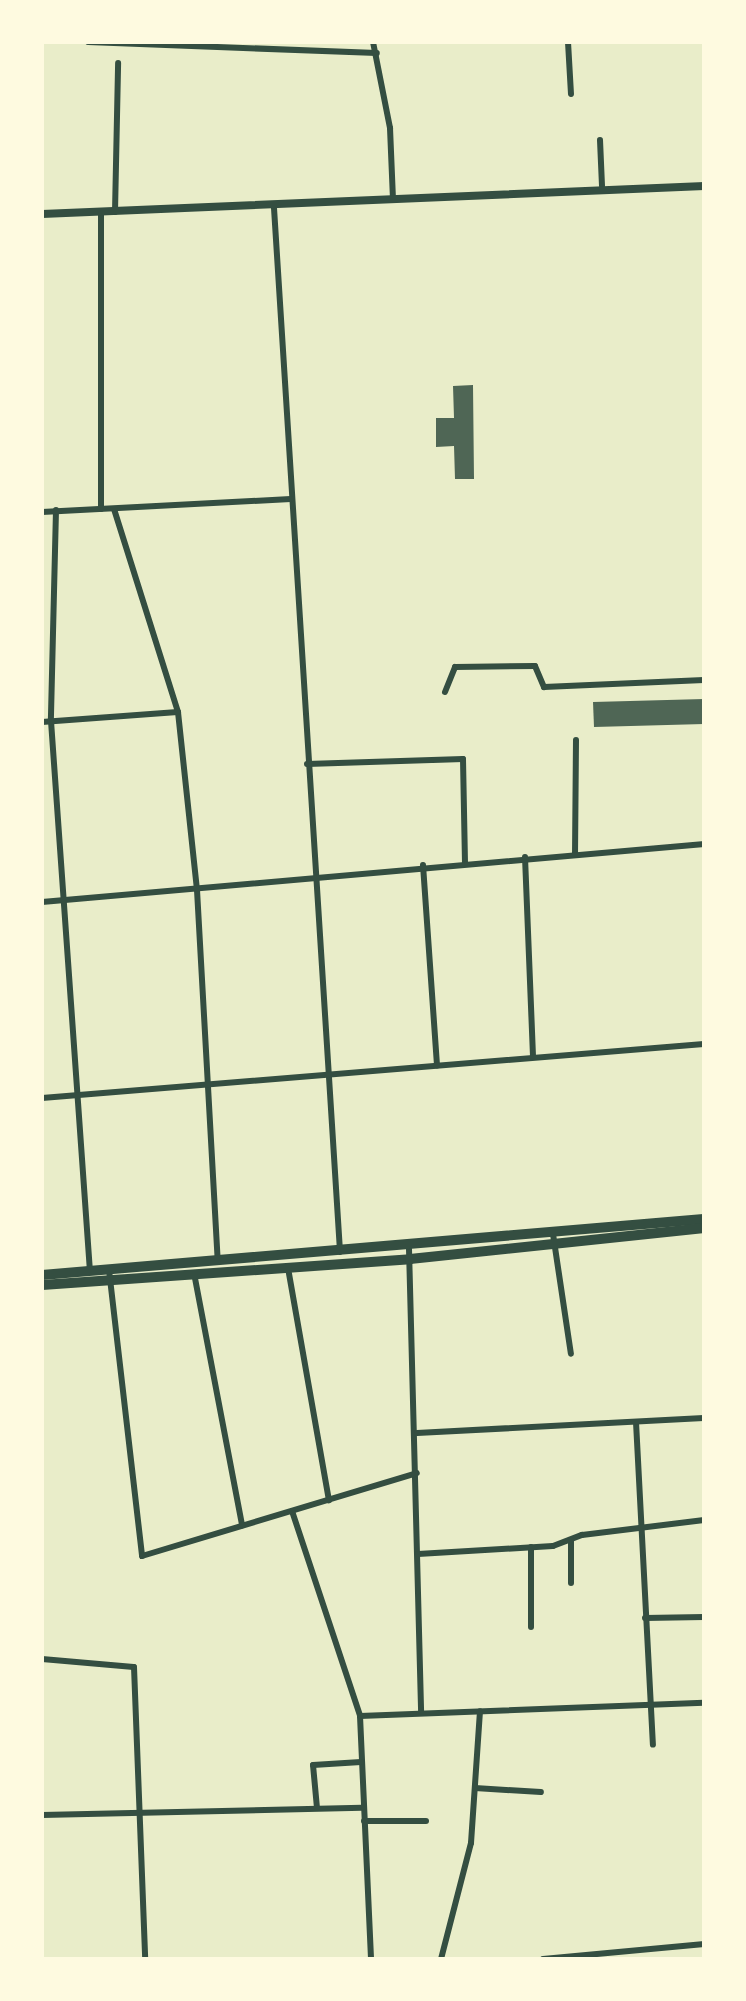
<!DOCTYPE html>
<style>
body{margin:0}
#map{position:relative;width:746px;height:2001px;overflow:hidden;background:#e9edc9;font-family:Montserrat,sans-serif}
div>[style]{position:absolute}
.building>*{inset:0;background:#4f6655}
.minor>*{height:6px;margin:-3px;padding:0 3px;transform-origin:3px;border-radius:3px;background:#344e41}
.tertiary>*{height:8px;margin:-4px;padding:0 4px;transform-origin:4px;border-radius:4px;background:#344e41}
.primary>*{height:10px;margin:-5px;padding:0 5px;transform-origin:5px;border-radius:5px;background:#344e41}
span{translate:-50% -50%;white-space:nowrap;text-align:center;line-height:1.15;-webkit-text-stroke:8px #fefae0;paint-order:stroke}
.frame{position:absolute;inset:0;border:44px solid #fefae0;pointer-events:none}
</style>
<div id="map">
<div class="building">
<i style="clip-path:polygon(473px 385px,474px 479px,455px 479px,454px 446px,436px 447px,436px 418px,454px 418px,453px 386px)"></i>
<i style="clip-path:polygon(704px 699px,704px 724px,594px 727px,593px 702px)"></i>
</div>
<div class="minor">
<i style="left:88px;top:42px;width:289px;rotate:2.2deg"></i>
<i style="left:373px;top:42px;width:88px;rotate:78.8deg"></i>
<i style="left:390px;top:128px;width:72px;rotate:87.6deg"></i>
<i style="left:568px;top:42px;width:52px;rotate:86.7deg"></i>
<i style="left:600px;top:140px;width:46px;rotate:87.5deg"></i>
<i style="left:274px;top:208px;width:1046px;rotate:86.38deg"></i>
<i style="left:115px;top:212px;width:149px;rotate:-88.8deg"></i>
<i style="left:101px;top:509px;width:296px;rotate:-90deg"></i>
<i style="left:114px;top:509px;width:213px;rotate:72.5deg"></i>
<i style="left:178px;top:712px;width:179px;rotate:83.9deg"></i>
<i style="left:197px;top:890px;width:371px;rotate:86.8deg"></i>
<i style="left:56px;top:510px;width:211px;rotate:91.4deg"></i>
<i style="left:51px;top:721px;width:552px;rotate:85.95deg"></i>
<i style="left:42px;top:512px;width:249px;rotate:-3deg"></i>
<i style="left:445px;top:692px;width:27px;rotate:-68deg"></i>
<i style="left:455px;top:667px;width:80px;rotate:-0.7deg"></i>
<i style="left:535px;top:666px;width:23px;rotate:67deg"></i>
<i style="left:544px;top:687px;width:160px;rotate:-2.5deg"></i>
<i style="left:42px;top:722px;width:136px;rotate:-4.2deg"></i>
<i style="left:307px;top:764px;width:156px;rotate:-1.8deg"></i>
<i style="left:463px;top:759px;width:103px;rotate:88.9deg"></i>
<i style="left:575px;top:855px;width:115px;rotate:-89.5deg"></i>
<i style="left:525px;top:857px;width:200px;rotate:87.7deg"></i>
<i style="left:423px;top:865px;width:201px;rotate:86deg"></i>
<i style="left:42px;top:902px;width:665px;rotate:-5.01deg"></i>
<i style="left:42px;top:1098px;width:664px;rotate:-4.66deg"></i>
<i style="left:553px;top:1234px;width:121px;rotate:81.5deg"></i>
<i style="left:409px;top:1249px;width:463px;rotate:88.5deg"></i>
<i style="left:288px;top:1268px;width:236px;rotate:80deg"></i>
<i style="left:109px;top:1270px;width:288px;rotate:83.4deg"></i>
<i style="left:142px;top:1556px;width:287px;rotate:-16.8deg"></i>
<i style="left:194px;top:1273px;width:257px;rotate:79.2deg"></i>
<i style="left:636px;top:1422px;width:323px;rotate:87deg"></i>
<i style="left:417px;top:1433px;width:287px;rotate:-3deg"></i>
<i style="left:292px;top:1511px;width:216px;rotate:71.6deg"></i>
<i style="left:360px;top:1716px;width:243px;rotate:87.4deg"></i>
<i style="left:531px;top:1547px;width:80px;rotate:90deg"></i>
<i style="left:418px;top:1554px;width:135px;rotate:-3.4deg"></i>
<i style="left:553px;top:1546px;width:31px;rotate:-21deg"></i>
<i style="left:582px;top:1535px;width:123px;rotate:-7deg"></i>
<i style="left:571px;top:1583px;width:43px;rotate:-90deg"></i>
<i style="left:645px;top:1618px;width:59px;rotate:-1deg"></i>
<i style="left:42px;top:1659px;width:92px;rotate:5deg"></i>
<i style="left:134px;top:1667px;width:292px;rotate:87.8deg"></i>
<i style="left:360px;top:1716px;width:344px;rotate:-2.2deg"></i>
<i style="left:475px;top:1788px;width:66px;rotate:3.5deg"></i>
<i style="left:317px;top:1808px;width:43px;rotate:-95.3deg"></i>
<i style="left:313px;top:1765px;width:48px;rotate:-3.6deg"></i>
<i style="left:42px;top:1815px;width:320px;rotate:-1.3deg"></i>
<i style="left:364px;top:1821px;width:62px"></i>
<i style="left:441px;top:1959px;width:120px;rotate:-75.5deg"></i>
<i style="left:471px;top:1843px;width:132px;rotate:-86.1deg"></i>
<i style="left:543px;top:1959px;width:162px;rotate:-5.3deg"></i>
</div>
<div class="tertiary">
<i style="left:42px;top:214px;width:663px;rotate:-2.42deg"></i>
</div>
<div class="primary">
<i style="left:42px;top:1275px;width:664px;rotate:-4.84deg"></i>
<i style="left:42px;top:1285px;width:369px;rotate:-4deg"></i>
<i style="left:410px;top:1259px;width:296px;rotate:-6deg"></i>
</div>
<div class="frame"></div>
</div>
